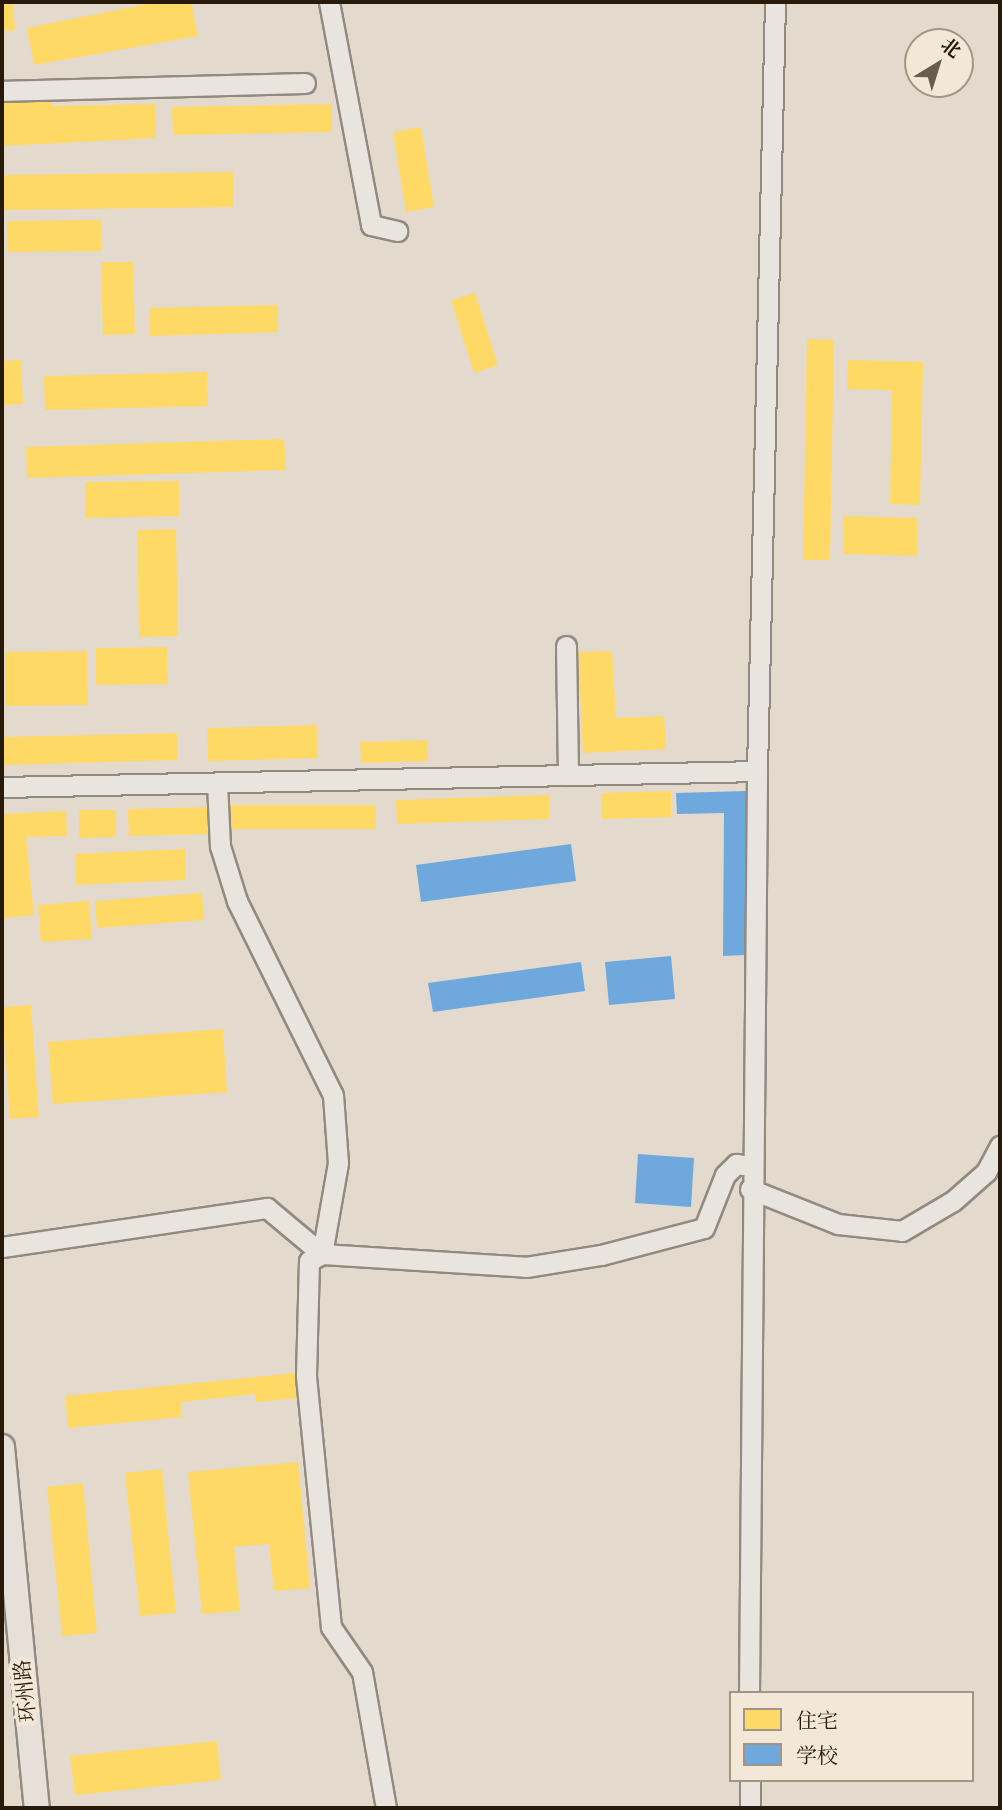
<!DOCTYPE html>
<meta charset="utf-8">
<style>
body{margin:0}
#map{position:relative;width:1002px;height:1810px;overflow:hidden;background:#e3dacd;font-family:Alegreya,"Noto Serif SC",serif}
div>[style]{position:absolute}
.homes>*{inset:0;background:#ffd966}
.schools>*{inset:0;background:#6fa8dc}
.roads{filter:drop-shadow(2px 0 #918a81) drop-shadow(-2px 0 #918a81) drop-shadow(0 2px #918a81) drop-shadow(0 -2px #918a81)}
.minor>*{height:19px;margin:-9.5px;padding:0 9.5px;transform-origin:9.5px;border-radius:9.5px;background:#e9e4de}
.major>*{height:24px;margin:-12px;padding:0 12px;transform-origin:12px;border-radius:12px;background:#e6e0d9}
span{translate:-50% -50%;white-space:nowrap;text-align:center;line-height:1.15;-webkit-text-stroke:7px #f3e8d8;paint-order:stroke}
.street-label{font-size:21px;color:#271a0a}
.frame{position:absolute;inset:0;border:4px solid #271a0a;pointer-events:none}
.legend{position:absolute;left:729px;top:1691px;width:245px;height:91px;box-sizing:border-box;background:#f3e8d8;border:2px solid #a19686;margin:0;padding:9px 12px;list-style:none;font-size:21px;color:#271a0a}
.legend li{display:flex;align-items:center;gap:14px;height:35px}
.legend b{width:35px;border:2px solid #a19686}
.north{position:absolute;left:904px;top:28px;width:70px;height:70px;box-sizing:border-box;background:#f3e8d8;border:2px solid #a19686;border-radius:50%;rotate:38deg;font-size:19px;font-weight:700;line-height:28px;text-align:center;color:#271a0a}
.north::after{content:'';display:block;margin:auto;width:24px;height:32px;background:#695d4e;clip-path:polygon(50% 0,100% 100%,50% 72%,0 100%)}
</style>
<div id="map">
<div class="homes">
<i style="clip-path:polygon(2px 2px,13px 2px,15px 30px,2px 31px)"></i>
<i style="clip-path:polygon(158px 2px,191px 2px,198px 36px,34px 65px,27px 28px)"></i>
<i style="clip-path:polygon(52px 94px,52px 106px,155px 104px,156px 138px,2px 146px,2px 95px)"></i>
<i style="clip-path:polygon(332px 104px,332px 132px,173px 135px,172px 107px)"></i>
<i style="clip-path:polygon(421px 127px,434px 207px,406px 212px,393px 132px)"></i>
<i style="clip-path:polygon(233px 172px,233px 207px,2px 210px,2px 175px)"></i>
<i style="clip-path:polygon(101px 220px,102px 251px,8px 252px,7px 221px)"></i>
<i style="clip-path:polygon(101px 262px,133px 262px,135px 334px,103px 335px)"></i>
<i style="clip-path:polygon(475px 293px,498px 365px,474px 373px,451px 300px)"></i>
<i style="clip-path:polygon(278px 305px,278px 332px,150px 336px,150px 308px)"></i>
<i style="clip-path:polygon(807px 339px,834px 340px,830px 560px,803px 560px)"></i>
<i style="clip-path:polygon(21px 360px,23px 404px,2px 405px,2px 361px)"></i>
<i style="clip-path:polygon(848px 360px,923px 362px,920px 505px,890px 504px,892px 390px,847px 389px)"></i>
<i style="clip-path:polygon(207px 372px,208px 406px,45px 410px,44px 376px)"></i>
<i style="clip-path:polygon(284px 439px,286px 470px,27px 478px,26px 447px)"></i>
<i style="clip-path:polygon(179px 481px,179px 516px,85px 518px,85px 482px)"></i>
<i style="clip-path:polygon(843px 516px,918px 518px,917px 556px,843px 554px)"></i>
<i style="clip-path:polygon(176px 529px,178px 636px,139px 637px,137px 530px)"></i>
<i style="clip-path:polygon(167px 647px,168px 684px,96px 685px,96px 648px)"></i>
<i style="clip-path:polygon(87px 651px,88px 705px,6px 706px,5px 652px)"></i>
<i style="clip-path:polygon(612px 651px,616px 718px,664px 716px,666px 749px,583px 753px,578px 652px)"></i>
<i style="clip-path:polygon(317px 725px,318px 758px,208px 761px,207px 728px)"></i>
<i style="clip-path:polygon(177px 733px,178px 760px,2px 765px,2px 737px)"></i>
<i style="clip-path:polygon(427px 740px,428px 761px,361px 763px,360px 742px)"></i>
<i style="clip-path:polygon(671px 791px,671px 817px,602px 819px,601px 793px)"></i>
<i style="clip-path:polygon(549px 795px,550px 819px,397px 824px,396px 800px)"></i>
<i style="clip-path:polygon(224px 805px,376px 805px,376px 829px,224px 829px)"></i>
<i style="clip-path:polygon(210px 807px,210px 834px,129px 836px,128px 809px)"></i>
<i style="clip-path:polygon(79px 810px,116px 810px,116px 837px,79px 838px)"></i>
<i style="clip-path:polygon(66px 811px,67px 836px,26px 837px,34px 915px,4px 918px,2px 814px)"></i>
<i style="clip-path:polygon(185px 849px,186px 880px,76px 885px,75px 854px)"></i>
<i style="clip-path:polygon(202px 893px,204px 920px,97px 928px,95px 901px)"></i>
<i style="clip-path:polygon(89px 901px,92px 939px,41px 942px,38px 905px)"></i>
<i style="clip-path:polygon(31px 1005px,39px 1117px,10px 1119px,2px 1007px)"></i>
<i style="clip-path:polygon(223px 1029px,227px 1092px,53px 1104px,48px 1042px)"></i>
<i style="clip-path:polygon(295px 1373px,298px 1398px,256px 1402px,255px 1394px,181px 1402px,182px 1417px,68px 1428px,65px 1396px)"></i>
<i style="clip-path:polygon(298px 1462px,310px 1588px,274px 1591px,269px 1544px,234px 1547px,240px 1611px,202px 1614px,188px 1472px)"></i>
<i style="clip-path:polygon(162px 1469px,176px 1613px,140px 1616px,125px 1473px)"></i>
<i style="clip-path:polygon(83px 1483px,97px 1633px,62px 1636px,47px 1487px)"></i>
<i style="clip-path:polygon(217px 1741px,221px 1780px,75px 1795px,70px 1756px)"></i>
</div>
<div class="schools">
<i style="clip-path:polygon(746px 791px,746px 955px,723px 956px,724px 813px,677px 814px,676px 793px)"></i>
<i style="clip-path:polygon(571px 844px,576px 881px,421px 902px,416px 865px)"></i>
<i style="clip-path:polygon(671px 956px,675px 999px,609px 1005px,605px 962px)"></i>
<i style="clip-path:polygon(581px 962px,585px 991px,433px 1012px,428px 983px)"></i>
<i style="clip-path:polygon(638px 1154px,694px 1158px,691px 1207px,635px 1203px)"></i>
</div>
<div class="roads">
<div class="minor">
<i style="left:329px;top:2px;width:227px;rotate:79.3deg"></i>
<i style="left:371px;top:225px;width:27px;rotate:13deg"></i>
<i style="left:2px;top:91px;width:303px;rotate:-1.5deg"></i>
<i style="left:566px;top:646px;width:129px;rotate:89.1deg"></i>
<i style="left:217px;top:783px;width:63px;rotate:87.3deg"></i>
<i style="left:220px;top:846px;width:58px;rotate:72.8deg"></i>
<i style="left:237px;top:901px;width:216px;rotate:63.7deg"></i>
<i style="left:333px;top:1095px;width:68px;rotate:85.8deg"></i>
<i style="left:338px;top:1163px;width:92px;rotate:100deg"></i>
<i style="left:2px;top:787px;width:755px;rotate:-1.21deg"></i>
<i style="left:750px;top:1189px;width:95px;rotate:21.7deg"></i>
<i style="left:838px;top:1224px;width:64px;rotate:6.2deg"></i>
<i style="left:902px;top:1231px;width:59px;rotate:-30.5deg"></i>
<i style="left:953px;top:1201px;width:44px;rotate:-41.3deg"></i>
<i style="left:986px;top:1172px;width:30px;rotate:-62deg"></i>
<i style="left:2px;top:1247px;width:268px;rotate:-8.4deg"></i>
<i style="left:267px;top:1208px;width:72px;rotate:39.9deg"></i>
<i style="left:749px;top:1693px;width:922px;rotate:-89.5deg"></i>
<i style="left:757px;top:771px;width:769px;rotate:-88.66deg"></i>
<i style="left:750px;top:1780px;width:28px;rotate:90deg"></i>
<i style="left:386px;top:1808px;width:138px;rotate:-100deg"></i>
<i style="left:362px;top:1672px;width:55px;rotate:-124.6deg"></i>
<i style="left:331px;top:1627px;width:253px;rotate:-95.7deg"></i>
<i style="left:306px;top:1375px;width:114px;rotate:-88.5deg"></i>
<i style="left:309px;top:1261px;width:15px;rotate:-28deg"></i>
<i style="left:322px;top:1254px;width:204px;rotate:3.6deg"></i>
<i style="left:526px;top:1267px;width:76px;rotate:-9.1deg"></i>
<i style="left:601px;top:1255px;width:106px;rotate:-14.7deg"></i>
<i style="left:704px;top:1228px;width:57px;rotate:-68.4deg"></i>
<i style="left:725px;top:1175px;width:16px;rotate:-45deg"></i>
<i style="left:736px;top:1164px;width:15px;rotate:8deg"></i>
</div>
<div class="major">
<i style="left:2px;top:1447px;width:363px;rotate:84.5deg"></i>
</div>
</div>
<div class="street-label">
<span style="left:25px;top:1691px;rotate:-96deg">环州路</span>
</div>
<div class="frame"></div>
<ul class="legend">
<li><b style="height:19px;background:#ffd966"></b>住宅</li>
<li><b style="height:19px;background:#6fa8dc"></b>学校</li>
</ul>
<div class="north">北</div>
</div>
